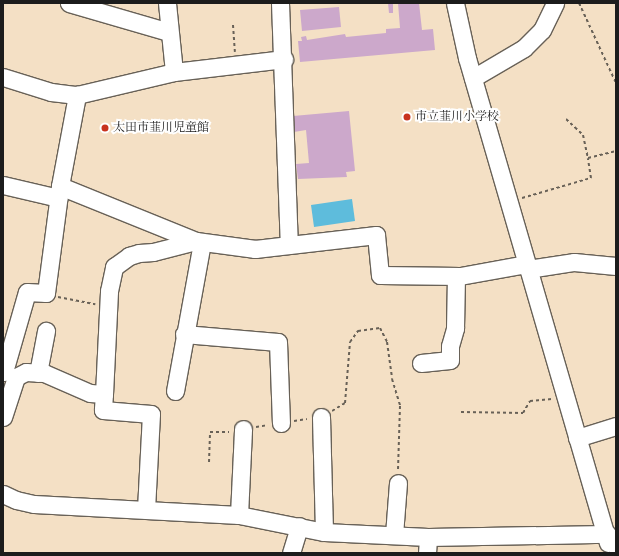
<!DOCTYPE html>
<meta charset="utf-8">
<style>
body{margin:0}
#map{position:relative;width:619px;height:556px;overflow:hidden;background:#f4e0c5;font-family:"IM FELL Double Pica","Noto Serif JP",serif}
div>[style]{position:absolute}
.water>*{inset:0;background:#5ebcdc}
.building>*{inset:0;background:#cca8cb}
.path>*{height:2px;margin-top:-1px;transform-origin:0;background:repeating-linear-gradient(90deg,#686157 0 3px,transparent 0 6px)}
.roads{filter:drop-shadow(1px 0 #686157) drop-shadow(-1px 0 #686157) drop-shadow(0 1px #686157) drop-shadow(0 -1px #686157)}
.minor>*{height:17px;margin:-8.5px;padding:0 8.5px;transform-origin:8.5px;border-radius:8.5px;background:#fff}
.dots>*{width:11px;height:11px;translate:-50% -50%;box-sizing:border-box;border:2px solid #fff;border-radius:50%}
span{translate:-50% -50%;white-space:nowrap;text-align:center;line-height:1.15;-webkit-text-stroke:4px #fff;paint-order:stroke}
.poi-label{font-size:12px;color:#1c1c1c}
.left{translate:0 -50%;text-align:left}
.frame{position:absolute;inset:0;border:4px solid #1c1c1c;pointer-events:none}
</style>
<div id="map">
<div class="water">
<i style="clip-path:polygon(352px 199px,355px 221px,314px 227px,311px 205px)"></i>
</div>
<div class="building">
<i style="clip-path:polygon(388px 3px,393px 3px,393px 13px,389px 13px)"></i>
<i style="clip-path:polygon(398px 3px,419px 3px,422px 30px,433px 29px,435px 50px,300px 62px,298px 41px,302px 41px,301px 37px,306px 36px,307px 40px,345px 34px,346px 37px,386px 33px,386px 29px,400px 28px)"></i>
<i style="clip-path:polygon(339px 7px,341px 27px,302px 31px,300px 10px)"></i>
<i style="clip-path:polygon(349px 111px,355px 171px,346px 172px,347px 177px,298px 179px,296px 164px,309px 163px,306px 130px,294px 132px,293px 116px)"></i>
</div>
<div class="path">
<i style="left:579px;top:3px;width:88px;rotate:65.2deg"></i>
<i style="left:233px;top:25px;width:27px;rotate:86deg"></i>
<i style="left:566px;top:119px;width:23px;rotate:43deg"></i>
<i style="left:583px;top:135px;width:24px;rotate:78deg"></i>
<i style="left:522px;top:198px;width:72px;rotate:-16.2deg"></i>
<i style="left:591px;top:178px;width:20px;rotate:-99deg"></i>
<i style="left:588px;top:158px;width:29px;rotate:-14deg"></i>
<i style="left:58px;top:297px;width:38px;rotate:11deg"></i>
<i style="left:332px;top:411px;width:15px;rotate:-32deg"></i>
<i style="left:345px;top:403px;width:61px;rotate:-85.3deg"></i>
<i style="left:350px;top:342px;width:14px;rotate:-54deg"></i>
<i style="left:358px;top:331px;width:22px;rotate:-8deg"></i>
<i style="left:380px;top:328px;width:16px;rotate:63deg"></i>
<i style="left:387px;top:342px;width:37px;rotate:82deg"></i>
<i style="left:392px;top:379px;width:28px;rotate:73deg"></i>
<i style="left:400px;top:406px;width:64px;rotate:91.8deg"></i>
<i style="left:461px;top:412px;width:62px;rotate:0.9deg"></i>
<i style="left:523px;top:413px;width:14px;rotate:-60deg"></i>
<i style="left:530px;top:401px;width:22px;rotate:-5deg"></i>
<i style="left:294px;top:421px;width:13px;rotate:-9deg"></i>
<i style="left:256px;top:427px;width:12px;rotate:-9deg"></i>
<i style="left:209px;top:462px;width:30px;rotate:-88deg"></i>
<i style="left:210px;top:432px;width:19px"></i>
</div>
<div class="roads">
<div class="minor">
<i style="left:69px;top:3px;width:104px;rotate:16.2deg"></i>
<i style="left:167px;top:3px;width:69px;rotate:84.2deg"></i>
<i style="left:280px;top:3px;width:242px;rotate:87.9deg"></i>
<i style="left:455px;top:3px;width:56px;rotate:77.7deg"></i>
<i style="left:467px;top:58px;width:505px;rotate:73.79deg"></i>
<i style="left:3px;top:77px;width:50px;rotate:17.4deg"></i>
<i style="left:51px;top:92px;width:26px;rotate:7deg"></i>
<i style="left:77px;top:95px;width:100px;rotate:-13.3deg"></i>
<i style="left:174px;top:72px;width:111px;rotate:-6.7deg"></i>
<i style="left:473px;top:78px;width:59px;rotate:-30.5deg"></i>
<i style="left:524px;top:48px;width:25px;rotate:-45deg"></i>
<i style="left:542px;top:30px;width:30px;rotate:-64deg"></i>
<i style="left:3px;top:185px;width:57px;rotate:13.1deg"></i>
<i style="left:60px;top:186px;width:147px;rotate:22deg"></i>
<i style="left:528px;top:269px;width:47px;rotate:-8.7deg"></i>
<i style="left:574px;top:262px;width:42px;rotate:5.4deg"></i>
<i style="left:184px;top:334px;width:94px;rotate:4.9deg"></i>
<i style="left:278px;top:342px;width:81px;rotate:87.9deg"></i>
<i style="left:421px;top:363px;width:29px;rotate:-6deg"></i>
<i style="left:450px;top:360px;width:14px;rotate:-90deg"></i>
<i style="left:450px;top:346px;width:19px;rotate:-74deg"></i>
<i style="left:455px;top:328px;width:52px;rotate:-88.9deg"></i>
<i style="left:4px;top:372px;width:83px;rotate:-74deg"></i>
<i style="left:27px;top:292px;width:19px;rotate:3deg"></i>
<i style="left:46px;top:293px;width:108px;rotate:-82.5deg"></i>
<i style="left:60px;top:186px;width:93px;rotate:-79.4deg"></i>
<i style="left:38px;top:373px;width:43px;rotate:-79.2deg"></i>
<i style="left:175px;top:391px;width:151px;rotate:-79.7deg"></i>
<i style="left:104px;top:394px;width:16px;rotate:94deg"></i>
<i style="left:103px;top:410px;width:48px;rotate:4.8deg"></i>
<i style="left:151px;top:414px;width:96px;rotate:93deg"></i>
<i style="left:3px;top:417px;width:42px;rotate:-72deg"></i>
<i style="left:16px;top:377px;width:11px;rotate:-27deg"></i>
<i style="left:26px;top:372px;width:18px;rotate:3deg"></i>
<i style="left:44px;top:373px;width:50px;rotate:23.5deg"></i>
<i style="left:90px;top:393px;width:14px;rotate:4deg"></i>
<i style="left:104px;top:394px;width:103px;rotate:-87.2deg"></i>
<i style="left:109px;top:291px;width:25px;rotate:-78deg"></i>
<i style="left:114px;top:267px;width:19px;rotate:-36deg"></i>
<i style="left:129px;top:256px;width:10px;rotate:-17deg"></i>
<i style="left:139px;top:253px;width:14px;rotate:-4deg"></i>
<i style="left:153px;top:252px;width:44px;rotate:-14.3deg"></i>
<i style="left:196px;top:241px;width:60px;rotate:7.7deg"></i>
<i style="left:255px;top:249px;width:122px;rotate:-6.6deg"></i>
<i style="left:376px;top:235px;width:40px;rotate:84.3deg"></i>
<i style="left:380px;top:275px;width:80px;rotate:0.7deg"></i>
<i style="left:460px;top:276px;width:68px;rotate:-10.2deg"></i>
<i style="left:321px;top:417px;width:115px;rotate:88.5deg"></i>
<i style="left:577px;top:438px;width:41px;rotate:-17.1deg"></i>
<i style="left:3px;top:494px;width:14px;rotate:25deg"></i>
<i style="left:16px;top:500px;width:18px;rotate:13deg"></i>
<i style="left:34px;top:504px;width:205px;rotate:3.1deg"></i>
<i style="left:239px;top:515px;width:87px;rotate:11.3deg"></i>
<i style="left:324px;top:532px;width:104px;rotate:2.8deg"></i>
<i style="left:428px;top:537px;width:179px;rotate:-1deg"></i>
<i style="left:607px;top:534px;width:15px;rotate:53deg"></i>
<i style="left:239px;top:515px;width:86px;rotate:-87.3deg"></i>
<i style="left:394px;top:535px;width:52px;rotate:-85.6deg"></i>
<i style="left:291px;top:553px;width:28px;rotate:-73deg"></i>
<i style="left:427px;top:553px;width:16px;rotate:-86deg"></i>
</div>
</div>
<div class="dots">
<i style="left:407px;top:117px;background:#c8321e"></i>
<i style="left:105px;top:128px;background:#c8321e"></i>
</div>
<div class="poi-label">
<span class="left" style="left:415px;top:117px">市立韮川小学校</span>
<span class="left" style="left:113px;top:128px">太田市韮川児童館</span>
</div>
<div class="frame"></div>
</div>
